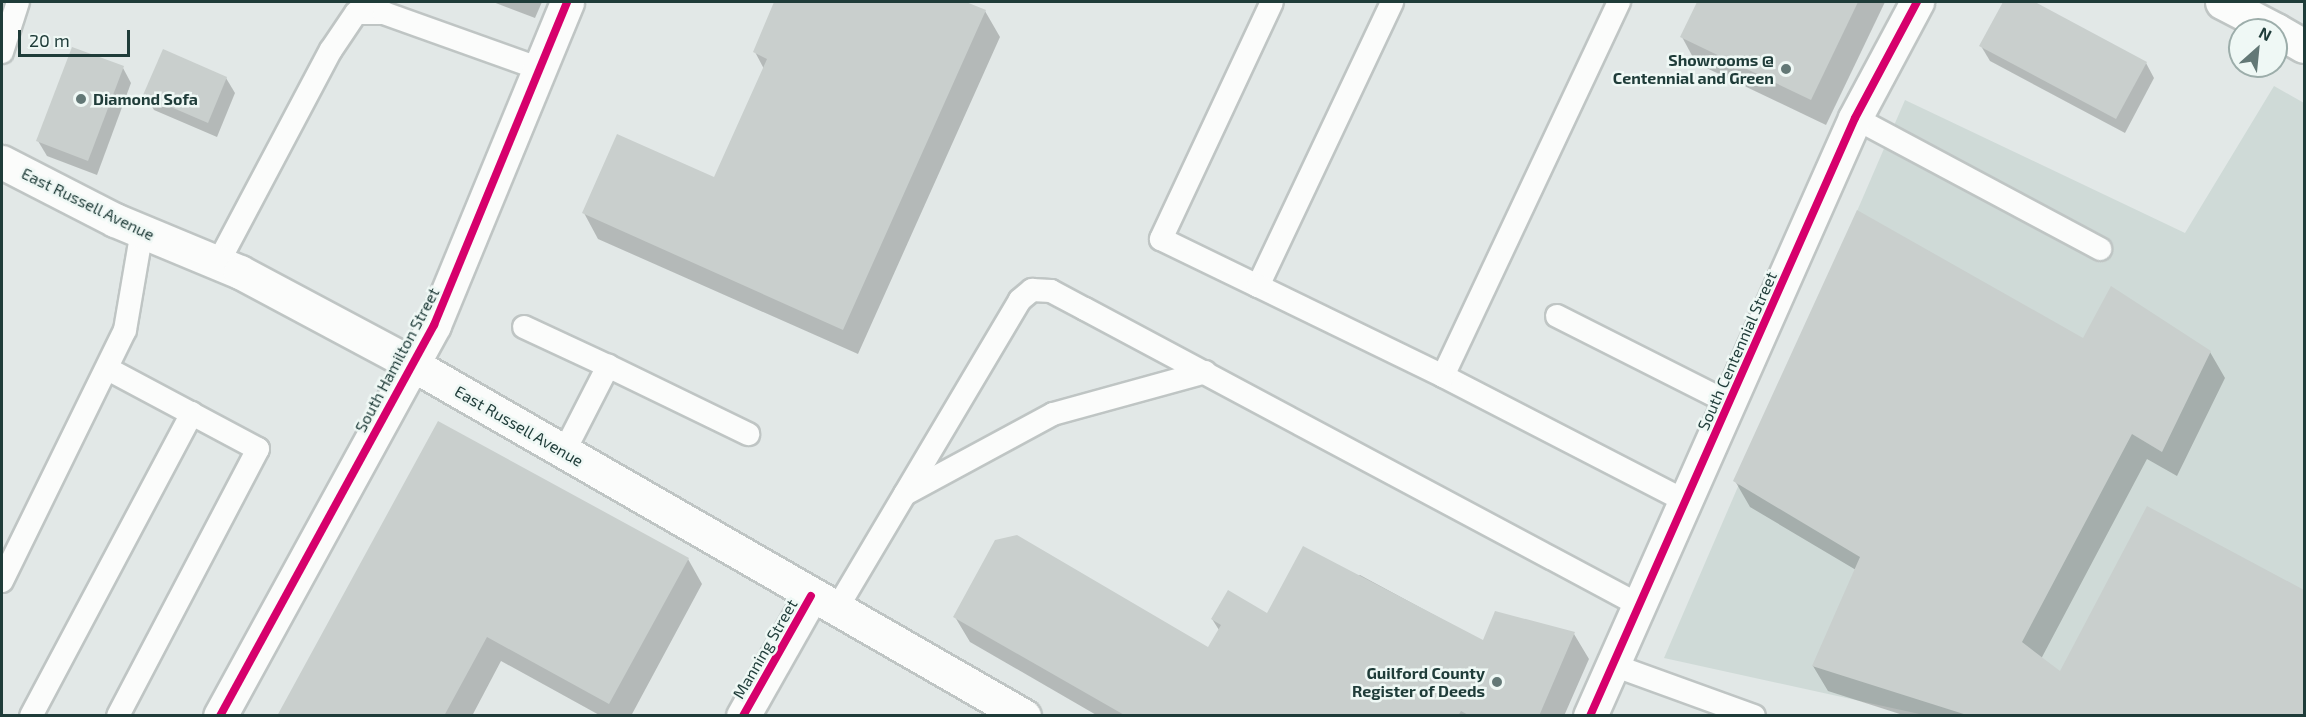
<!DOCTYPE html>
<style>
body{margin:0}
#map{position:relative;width:2306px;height:717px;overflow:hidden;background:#e2e8e7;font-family:"Exo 2",sans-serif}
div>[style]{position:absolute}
.built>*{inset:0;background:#cfdad7}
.shadow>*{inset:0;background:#0003}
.building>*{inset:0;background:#c9cfcd}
.roads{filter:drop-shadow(2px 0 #bfc5c4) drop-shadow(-2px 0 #bfc5c4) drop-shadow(0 2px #bfc5c4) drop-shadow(0 -2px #bfc5c4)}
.service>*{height:22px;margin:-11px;padding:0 11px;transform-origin:11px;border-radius:11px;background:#fbfcfb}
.minor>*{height:33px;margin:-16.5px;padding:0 16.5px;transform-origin:16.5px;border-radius:16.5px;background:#fbfcfb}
.tertiary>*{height:33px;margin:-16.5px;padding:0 16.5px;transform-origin:16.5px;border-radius:16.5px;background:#fbfcfb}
.secondary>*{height:33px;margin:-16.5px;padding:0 16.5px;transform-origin:16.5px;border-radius:16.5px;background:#fbfcfb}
.cycleway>*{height:8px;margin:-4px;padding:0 4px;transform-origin:4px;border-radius:4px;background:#d6006c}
.dots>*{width:16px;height:16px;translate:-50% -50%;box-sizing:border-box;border:3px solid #eff8f5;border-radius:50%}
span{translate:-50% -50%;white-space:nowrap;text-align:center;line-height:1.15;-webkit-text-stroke:5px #eff8f5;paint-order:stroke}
.poi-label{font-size:16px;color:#1f3c39;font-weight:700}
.right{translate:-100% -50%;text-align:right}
.left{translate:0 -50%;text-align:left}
.street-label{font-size:16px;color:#1f3c39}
.frame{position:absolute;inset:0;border:3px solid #1f3c39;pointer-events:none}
.north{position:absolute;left:2228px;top:18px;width:60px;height:60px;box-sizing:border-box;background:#eff8f5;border:2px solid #9cadaa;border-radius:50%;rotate:27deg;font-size:16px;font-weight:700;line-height:24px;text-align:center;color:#1f3c39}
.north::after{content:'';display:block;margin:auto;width:21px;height:27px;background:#637876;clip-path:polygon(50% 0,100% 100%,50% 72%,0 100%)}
.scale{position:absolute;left:18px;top:30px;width:112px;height:27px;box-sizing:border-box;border:3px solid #1f3c39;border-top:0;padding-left:8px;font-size:18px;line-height:21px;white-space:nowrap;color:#1f3c39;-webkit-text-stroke:4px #eff8f5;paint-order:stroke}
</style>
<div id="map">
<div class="built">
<i style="clip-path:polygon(2274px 86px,2304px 103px,2304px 715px,1924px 715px,1664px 658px,1905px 100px,2185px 233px)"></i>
</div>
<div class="shadow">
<i style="clip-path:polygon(493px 2px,542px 2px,535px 18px)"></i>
<i style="clip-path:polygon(776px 2px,962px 2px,985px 11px,1000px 37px,858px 354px,598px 239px,584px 213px,715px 179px,764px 69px,755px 52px)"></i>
<i style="clip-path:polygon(1699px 2px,1885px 2px,1826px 125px,1696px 63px,1682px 37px)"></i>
<i style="clip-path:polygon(2005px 2px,2032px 2px,2146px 63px,2154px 78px,2125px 133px,1990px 61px,1981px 46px)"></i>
<i style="clip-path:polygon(123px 68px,131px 83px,97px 175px,47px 156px,38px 141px)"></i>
<i style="clip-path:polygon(226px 78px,235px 93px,217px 137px,154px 110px,145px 95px)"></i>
<i style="clip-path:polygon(2112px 289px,2210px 352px,2225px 378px,2177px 476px,2147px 459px,2041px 659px,2061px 673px,2147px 508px,2304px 591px,2304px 716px,1906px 716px,1828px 691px,1813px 666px,1856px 570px,1750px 507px,1735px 481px,2083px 340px)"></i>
<i style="clip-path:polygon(688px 559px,702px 584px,631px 716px,601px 716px,501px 661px,472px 716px,278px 716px)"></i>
<i style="clip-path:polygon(1360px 575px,1484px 642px,1574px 634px,1589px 659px,1564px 716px,1098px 716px,970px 642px,955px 617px,1208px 649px,1219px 630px,1212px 619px,1267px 615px)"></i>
</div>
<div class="building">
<i style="clip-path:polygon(774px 2px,966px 2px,986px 10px,843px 330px,582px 213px,617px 134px,714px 177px,767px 59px,753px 52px)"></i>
<i style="clip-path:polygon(1697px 2px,1858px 2px,1811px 100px,1680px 37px)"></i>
<i style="clip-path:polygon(2003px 2px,2035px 2px,2147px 62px,2116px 119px,1979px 46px)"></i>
<i style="clip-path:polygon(72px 47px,124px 66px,88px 161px,36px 141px)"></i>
<i style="clip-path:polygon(163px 49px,227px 77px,208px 123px,143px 95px)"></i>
<i style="clip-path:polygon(1857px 210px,2083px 338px,2111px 286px,2211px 351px,2162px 452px,2132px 434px,2022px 642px,2060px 671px,2147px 506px,2304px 590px,2304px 716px,1970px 716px,1812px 666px,1860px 557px,1733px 481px)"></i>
<i style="clip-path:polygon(438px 421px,689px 558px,609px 704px,487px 637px,444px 716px,277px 716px)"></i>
<i style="clip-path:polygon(1017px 535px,1208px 647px,1221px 625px,1211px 619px,1228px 590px,1267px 613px,1303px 546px,1483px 640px,1495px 611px,1575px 632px,1539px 716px,1470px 716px,1461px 711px,1458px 716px,1126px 716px,953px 617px,995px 540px)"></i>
</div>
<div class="roads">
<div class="service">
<i style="left:1272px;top:2px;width:262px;rotate:115.1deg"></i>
<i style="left:1161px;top:239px;width:108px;rotate:25.9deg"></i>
<i style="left:1258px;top:286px;width:314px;rotate:-64.7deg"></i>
<i style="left:1619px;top:2px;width:413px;rotate:115.2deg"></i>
<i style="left:1443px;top:376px;width:272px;rotate:27.3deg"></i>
<i style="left:2px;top:52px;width:52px;rotate:-72.3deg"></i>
<i style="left:1855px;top:118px;width:278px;rotate:28.1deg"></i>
<i style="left:218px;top:263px;width:241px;rotate:-62.1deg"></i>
<i style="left:331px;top:50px;width:45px;rotate:-56deg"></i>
<i style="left:356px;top:13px;width:28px"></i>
<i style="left:384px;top:13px;width:166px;rotate:19.7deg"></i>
<i style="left:1258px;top:286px;width:206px;rotate:25.9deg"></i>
<i style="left:1557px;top:316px;width:193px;rotate:26.8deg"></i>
<i style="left:524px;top:327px;width:93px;rotate:24.9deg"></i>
<i style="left:108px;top:369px;width:170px;rotate:28.1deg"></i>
<i style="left:258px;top:449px;width:301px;rotate:117.7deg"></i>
<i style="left:564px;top:452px;width:97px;rotate:-62.9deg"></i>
<i style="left:608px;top:366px;width:156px;rotate:25.9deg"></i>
<i style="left:905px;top:494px;width:168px;rotate:-28.4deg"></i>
<i style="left:1053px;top:414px;width:158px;rotate:-15.4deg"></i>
<i style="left:2px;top:581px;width:280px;rotate:-63.9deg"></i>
<i style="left:125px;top:330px;width:100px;rotate:-80.3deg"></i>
<i style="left:836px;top:610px;width:360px;rotate:-59.3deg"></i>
<i style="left:1020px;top:300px;width:16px;rotate:-40deg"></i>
<i style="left:1032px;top:290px;width:19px;rotate:3deg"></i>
<i style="left:1051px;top:291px;width:38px;rotate:28deg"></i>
<i style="left:1085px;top:309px;width:628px;rotate:28.12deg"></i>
<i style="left:1613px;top:665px;width:150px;rotate:19.9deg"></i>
<i style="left:31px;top:716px;width:343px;rotate:-62deg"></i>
</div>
<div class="minor">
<i style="left:743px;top:716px;width:138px;rotate:-60.5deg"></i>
</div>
<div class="tertiary">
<i style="left:220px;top:716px;width:446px;rotate:-61.3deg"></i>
<i style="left:434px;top:325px;width:349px;rotate:-67.6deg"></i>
<i style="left:1590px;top:716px;width:654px;rotate:-66.1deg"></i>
<i style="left:1855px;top:118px;width:132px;rotate:-61.9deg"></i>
</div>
<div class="secondary">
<i style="left:2222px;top:2px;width:61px;rotate:27.4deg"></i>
<i style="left:2276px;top:30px;width:32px;rotate:30deg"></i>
<i style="left:2px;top:162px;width:127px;rotate:27.2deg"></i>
<i style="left:115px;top:220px;width:135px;rotate:22.6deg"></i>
<i style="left:240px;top:272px;width:195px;rotate:28.1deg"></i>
<i style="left:412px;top:364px;width:706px;rotate:29.91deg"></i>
</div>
</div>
<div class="cycleway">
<i style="left:220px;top:716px;width:446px;rotate:-61.3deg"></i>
<i style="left:434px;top:325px;width:349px;rotate:-67.6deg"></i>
<i style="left:743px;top:716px;width:138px;rotate:-60.5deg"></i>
<i style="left:1590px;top:716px;width:654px;rotate:-66.1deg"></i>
<i style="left:1855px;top:118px;width:132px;rotate:-61.9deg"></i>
</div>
<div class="dots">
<i style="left:1786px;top:69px;background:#637876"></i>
<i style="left:81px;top:99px;background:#637876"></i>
<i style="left:1497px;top:682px;background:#637876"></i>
</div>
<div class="poi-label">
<span class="right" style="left:1774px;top:69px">Showrooms @<br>Centennial and Green</span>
<span class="left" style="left:93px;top:99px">Diamond Sofa</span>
<span class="right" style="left:1485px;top:682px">Guilford County<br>Register of Deeds</span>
</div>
<div class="street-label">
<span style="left:88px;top:204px;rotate:26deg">East Russell Avenue</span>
<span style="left:1737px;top:351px;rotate:-66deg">South Centennial Street</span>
<span style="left:397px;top:360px;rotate:-62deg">South Hamilton Street</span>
<span style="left:519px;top:426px;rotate:30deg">East Russell Avenue</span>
<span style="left:765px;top:649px;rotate:-60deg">Manning Street</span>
</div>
<div class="frame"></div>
<div class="north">N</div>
<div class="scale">20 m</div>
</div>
